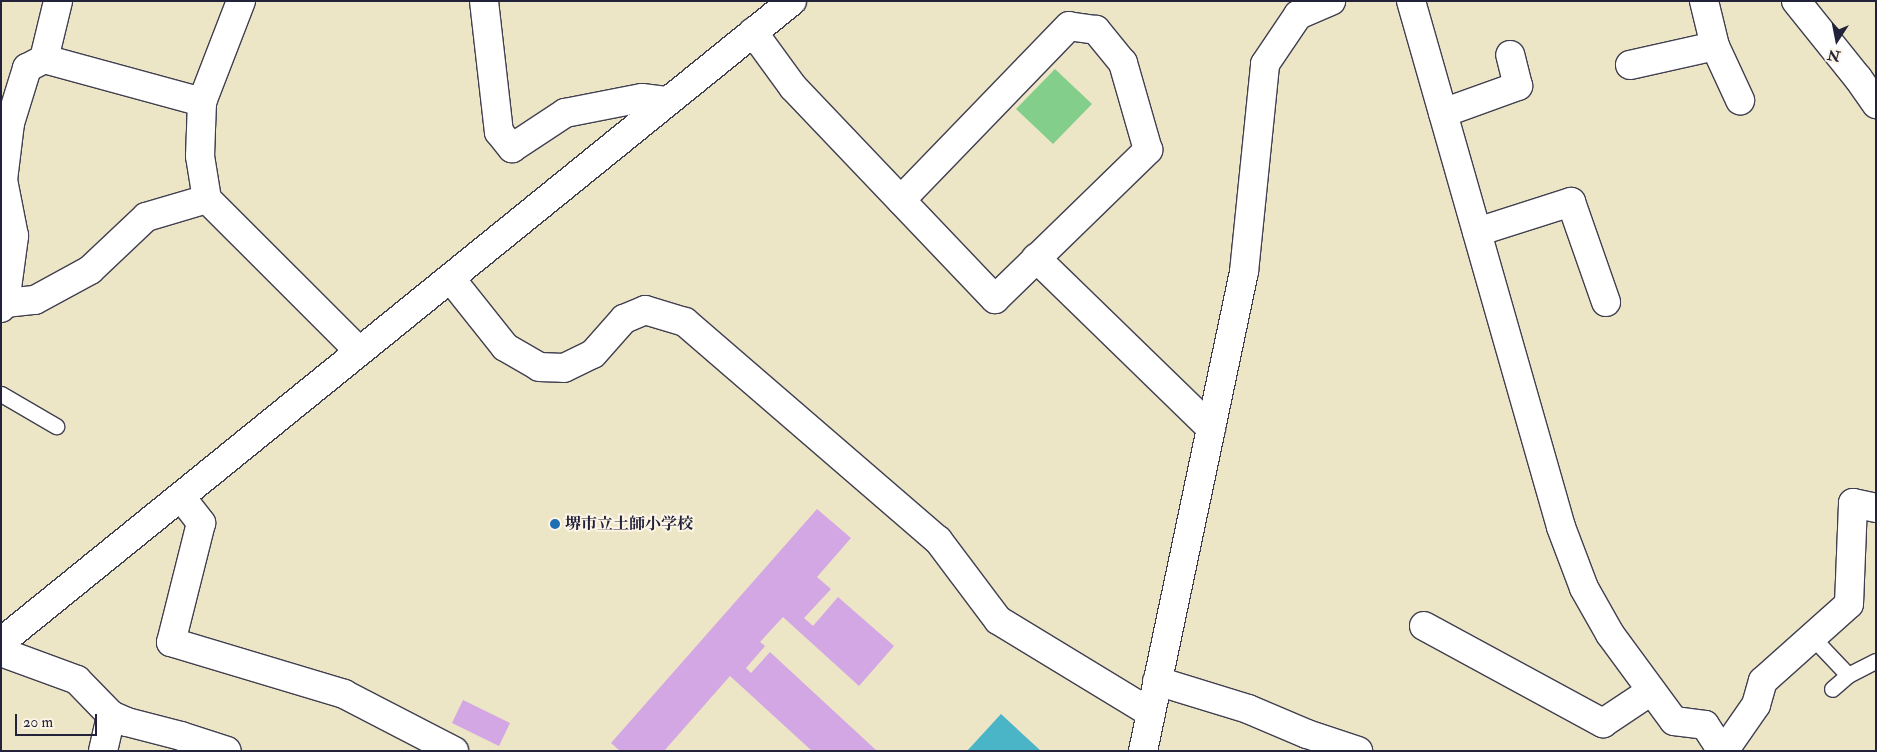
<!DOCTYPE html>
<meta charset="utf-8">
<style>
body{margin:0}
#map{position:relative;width:1877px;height:752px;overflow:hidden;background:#ece5c6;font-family:"IM FELL Double Pica","Noto Serif JP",serif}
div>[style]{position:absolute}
.green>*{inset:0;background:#84ce8b}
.water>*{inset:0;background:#4ab5c7}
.building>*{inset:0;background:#d2a7e4}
.roads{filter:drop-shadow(1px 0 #403f50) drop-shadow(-1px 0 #403f50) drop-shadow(0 1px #403f50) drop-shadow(0 -1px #403f50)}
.lane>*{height:15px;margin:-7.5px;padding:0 7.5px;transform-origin:7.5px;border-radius:7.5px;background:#fff}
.street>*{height:28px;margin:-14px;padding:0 14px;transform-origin:14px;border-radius:14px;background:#fff}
.secondary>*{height:28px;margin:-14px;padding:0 14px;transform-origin:14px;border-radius:14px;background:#fff}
.dots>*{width:14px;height:14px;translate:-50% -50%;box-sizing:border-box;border:2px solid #fcf5e5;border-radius:50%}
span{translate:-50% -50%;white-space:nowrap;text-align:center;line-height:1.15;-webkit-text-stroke:4px #fcf5e5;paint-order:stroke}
.poi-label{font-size:16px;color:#22223b;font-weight:700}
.left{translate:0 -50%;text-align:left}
.frame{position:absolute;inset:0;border:2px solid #22223b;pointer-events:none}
.north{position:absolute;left:1812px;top:15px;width:50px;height:50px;-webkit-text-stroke:4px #fcf5e5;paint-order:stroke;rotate:191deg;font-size:14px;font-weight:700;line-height:20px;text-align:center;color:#22223b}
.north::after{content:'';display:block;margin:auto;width:18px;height:22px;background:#22223b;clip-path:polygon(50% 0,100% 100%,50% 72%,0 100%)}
.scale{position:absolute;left:15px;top:714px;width:82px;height:22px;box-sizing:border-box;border:2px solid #22223b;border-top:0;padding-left:6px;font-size:15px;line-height:18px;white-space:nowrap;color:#22223b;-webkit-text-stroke:4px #fcf5e5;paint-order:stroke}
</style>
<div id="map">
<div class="green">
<i style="clip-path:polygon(1055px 69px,1092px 104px,1053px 144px,1016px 109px)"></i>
</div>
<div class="water">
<i style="clip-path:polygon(1001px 714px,1041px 751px,967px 751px)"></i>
</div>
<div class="building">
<i style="clip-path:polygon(817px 509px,851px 538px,817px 577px,831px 589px,804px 618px,813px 626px,838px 597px,894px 646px,859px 686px,783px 617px,760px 642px,765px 646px,746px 668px,751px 673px,770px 652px,877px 751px,812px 751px,730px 676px,664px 751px,620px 751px,611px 743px)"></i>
<i style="clip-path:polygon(463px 700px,510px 723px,499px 746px,452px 723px)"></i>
</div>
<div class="roads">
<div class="lane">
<i style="left:1px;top:394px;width:64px;rotate:30.2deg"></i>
<i style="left:1812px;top:637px;width:52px;rotate:46.5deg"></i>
<i style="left:1848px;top:675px;width:21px;rotate:139deg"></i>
<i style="left:1848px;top:675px;width:31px;rotate:-27deg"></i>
</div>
<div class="street">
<i style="left:241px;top:1px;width:108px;rotate:111.1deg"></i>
<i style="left:202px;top:102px;width:54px;rotate:92.1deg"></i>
<i style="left:200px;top:156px;width:44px;rotate:80.8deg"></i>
<i style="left:207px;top:199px;width:215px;rotate:45deg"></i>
<i style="left:484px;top:1px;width:132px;rotate:83.5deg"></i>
<i style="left:499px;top:132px;width:21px;rotate:51deg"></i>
<i style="left:512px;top:148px;width:64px;rotate:-33.4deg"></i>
<i style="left:565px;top:113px;width:78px;rotate:-11deg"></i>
<i style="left:642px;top:98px;width:24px;rotate:7deg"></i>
<i style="left:1704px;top:1px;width:46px;rotate:76.3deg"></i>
<i style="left:1715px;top:46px;width:60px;rotate:65.2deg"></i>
<i style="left:1796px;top:1px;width:99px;rotate:51.2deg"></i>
<i style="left:1858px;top:78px;width:32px;rotate:55deg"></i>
<i style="left:753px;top:32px;width:68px;rotate:54deg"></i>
<i style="left:793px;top:87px;width:293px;rotate:46.4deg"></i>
<i style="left:995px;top:299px;width:214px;rotate:-44.2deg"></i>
<i style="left:1148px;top:150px;width:91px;rotate:-106deg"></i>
<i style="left:1123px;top:63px;width:43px;rotate:-129.3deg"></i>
<i style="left:1096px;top:30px;width:27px;rotate:-172deg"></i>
<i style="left:1069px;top:26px;width:242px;rotate:134deg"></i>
<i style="left:44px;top:59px;width:164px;rotate:15.2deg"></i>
<i style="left:1630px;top:65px;width:87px;rotate:-12.6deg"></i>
<i style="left:1443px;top:113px;width:80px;rotate:-19.8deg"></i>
<i style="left:1518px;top:86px;width:32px;rotate:-104deg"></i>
<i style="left:1477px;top:232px;width:99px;rotate:-17.7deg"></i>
<i style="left:1571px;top:202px;width:106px;rotate:70.7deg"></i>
<i style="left:1036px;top:258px;width:244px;rotate:44.2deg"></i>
<i style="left:451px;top:279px;width:87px;rotate:51.5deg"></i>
<i style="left:505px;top:347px;width:39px;rotate:30deg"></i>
<i style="left:539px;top:367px;width:25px;rotate:2deg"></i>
<i style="left:564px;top:368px;width:32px;rotate:-26deg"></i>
<i style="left:593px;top:354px;width:47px;rotate:-48.5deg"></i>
<i style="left:624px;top:319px;width:23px;rotate:-23deg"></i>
<i style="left:645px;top:310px;width:42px;rotate:16.7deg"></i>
<i style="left:685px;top:322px;width:334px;rotate:40.8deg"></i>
<i style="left:938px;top:540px;width:100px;rotate:53.1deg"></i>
<i style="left:998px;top:620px;width:179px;rotate:31.3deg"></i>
<i style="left:5px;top:303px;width:30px;rotate:-6deg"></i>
<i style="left:35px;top:300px;width:63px;rotate:-28.6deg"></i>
<i style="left:90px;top:270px;width:77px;rotate:-43.4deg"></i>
<i style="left:146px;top:217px;width:64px;rotate:-16.4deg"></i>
<i style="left:1px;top:308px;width:6px;rotate:-51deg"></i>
<i style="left:5px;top:303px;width:68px;rotate:-82.3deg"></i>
<i style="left:14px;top:236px;width:57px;rotate:-101.1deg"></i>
<i style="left:3px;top:180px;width:57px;rotate:-83deg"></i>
<i style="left:10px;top:123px;width:58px;rotate:-72.8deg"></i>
<i style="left:27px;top:68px;width:19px;rotate:-28deg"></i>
<i style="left:44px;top:59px;width:60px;rotate:-76.4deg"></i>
<i style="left:181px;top:497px;width:33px;rotate:52deg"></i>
<i style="left:201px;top:523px;width:123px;rotate:104.1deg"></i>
<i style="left:171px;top:642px;width:181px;rotate:16.7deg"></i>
<i style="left:344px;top:694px;width:124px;rotate:27.4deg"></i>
<i style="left:1424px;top:626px;width:204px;rotate:28.5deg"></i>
<i style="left:1603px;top:723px;width:58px;rotate:-33.7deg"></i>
<i style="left:1px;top:652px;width:81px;rotate:20.2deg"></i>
<i style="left:77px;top:680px;width:49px;rotate:45.8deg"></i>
<i style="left:111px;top:715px;width:17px;rotate:24deg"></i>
<i style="left:127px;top:722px;width:56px;rotate:14.5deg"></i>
<i style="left:181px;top:736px;width:48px;rotate:18.1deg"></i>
<i style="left:1157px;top:681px;width:95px;rotate:17.1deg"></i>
<i style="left:1248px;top:709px;width:64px;rotate:23deg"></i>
<i style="left:1307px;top:734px;width:54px;rotate:18.4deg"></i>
<i style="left:103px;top:751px;width:37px;rotate:-77deg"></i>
<i style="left:1143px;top:751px;width:490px;rotate:-78.1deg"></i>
<i style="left:1244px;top:272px;width:209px;rotate:-84.2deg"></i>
<i style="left:1265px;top:64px;width:59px;rotate:-56deg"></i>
<i style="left:1298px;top:15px;width:36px;rotate:-23deg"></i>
<i style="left:1724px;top:751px;width:56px;rotate:-55.2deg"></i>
<i style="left:1756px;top:705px;width:25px;rotate:-74deg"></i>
<i style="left:1763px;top:681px;width:115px;rotate:-41.8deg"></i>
<i style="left:1849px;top:604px;width:101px;rotate:-87.7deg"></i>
<i style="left:1853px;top:503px;width:24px;rotate:12deg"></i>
</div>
<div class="secondary">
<i style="left:1411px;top:1px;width:547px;rotate:74.08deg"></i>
<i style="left:1561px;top:527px;width:65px;rotate:69.3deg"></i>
<i style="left:1584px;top:588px;width:53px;rotate:60.5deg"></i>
<i style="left:1610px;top:634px;width:108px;rotate:53.7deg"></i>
<i style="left:1674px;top:721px;width:31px;rotate:7deg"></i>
<i style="left:1705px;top:725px;width:31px;rotate:57deg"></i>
<i style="left:1px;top:642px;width:1018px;rotate:-39.02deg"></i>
</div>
</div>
<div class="dots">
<i style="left:555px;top:524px;background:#1f6fb2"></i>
</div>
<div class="poi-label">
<span class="left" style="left:565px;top:524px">堺市立土師小学校</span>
</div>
<div class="frame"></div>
<div class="north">N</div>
<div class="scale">20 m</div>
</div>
